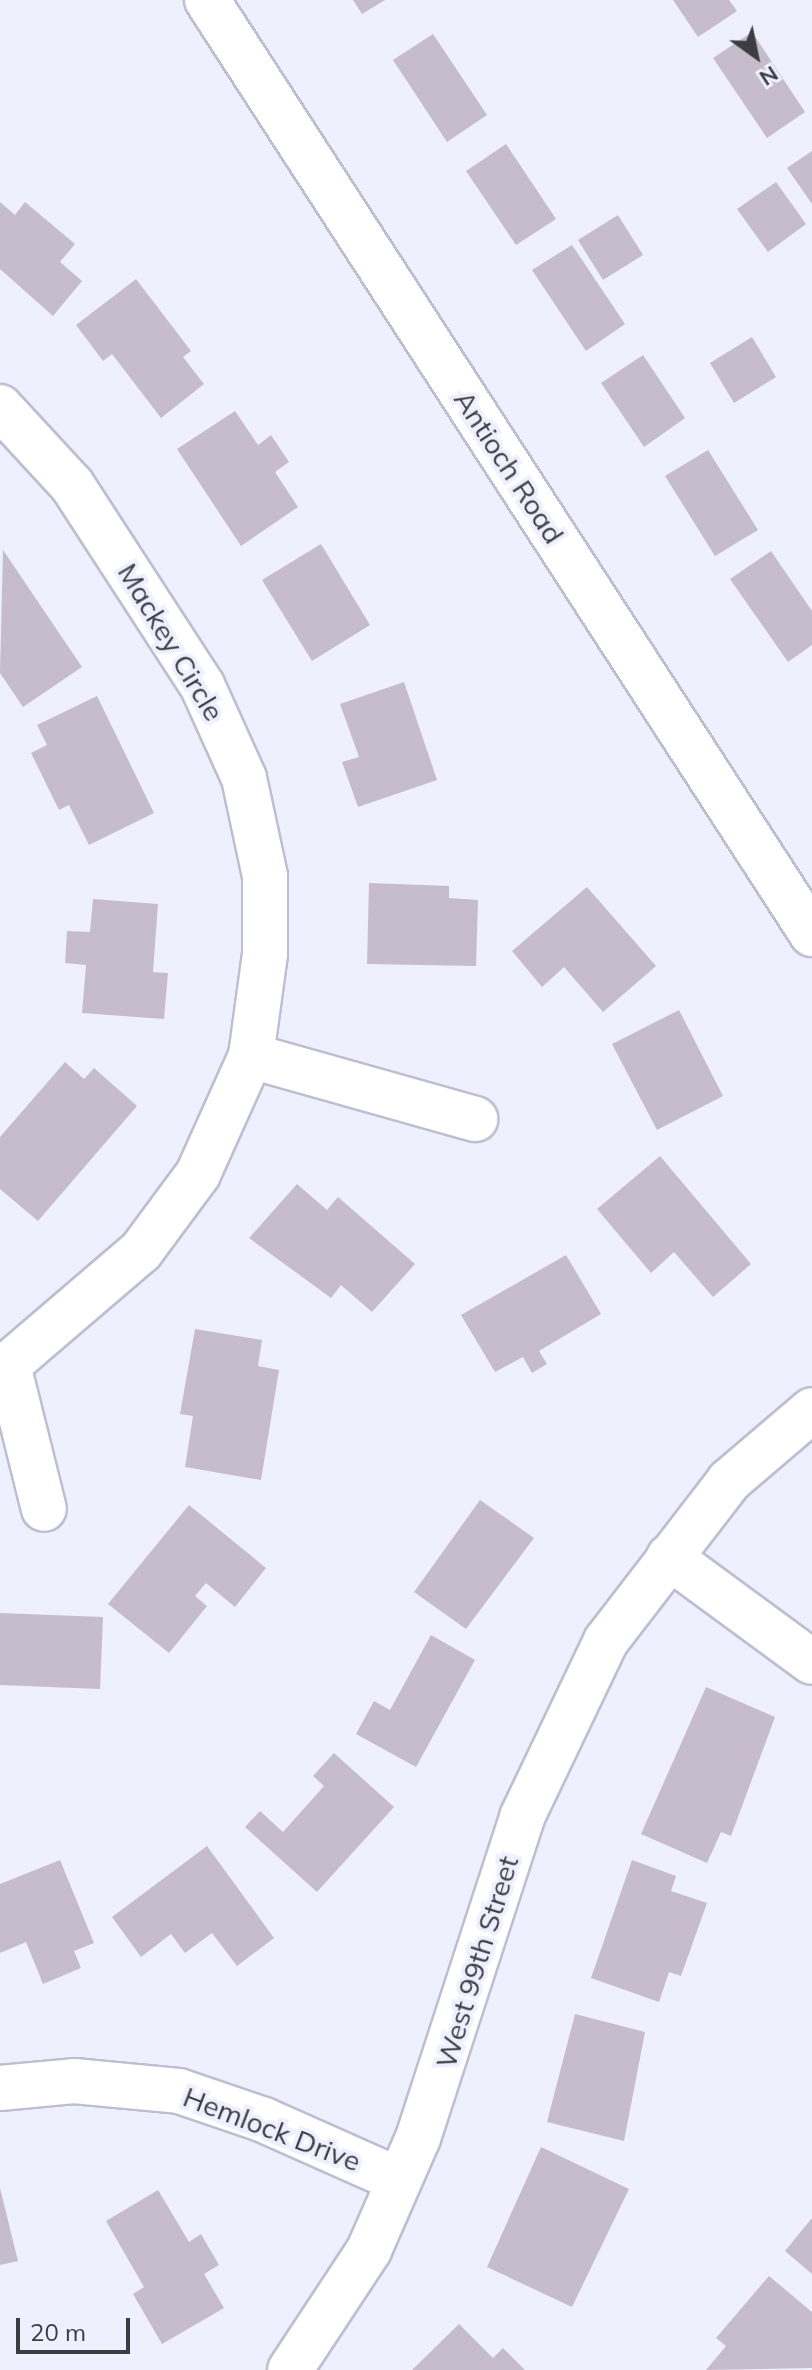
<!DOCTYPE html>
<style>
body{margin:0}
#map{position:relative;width:812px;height:2370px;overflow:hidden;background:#eef0fe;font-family:Mulish,sans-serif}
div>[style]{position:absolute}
.building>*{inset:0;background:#c7bccb}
.roads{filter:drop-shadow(2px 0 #bdbfd0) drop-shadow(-2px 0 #bdbfd0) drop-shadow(0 2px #bdbfd0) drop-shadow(0 -2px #bdbfd0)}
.minor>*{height:44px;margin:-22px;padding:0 22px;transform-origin:22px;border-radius:22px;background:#fff}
.major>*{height:44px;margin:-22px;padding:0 22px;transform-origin:22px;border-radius:22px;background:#fff}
span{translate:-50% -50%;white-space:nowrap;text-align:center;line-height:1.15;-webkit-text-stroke:8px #eef0fe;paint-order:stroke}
.street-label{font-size:28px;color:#3c3c43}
.north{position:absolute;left:716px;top:16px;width:80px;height:80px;-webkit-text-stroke:6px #eef0fe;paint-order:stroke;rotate:147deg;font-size:22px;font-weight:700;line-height:32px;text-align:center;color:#3c3c43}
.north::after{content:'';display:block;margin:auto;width:28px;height:36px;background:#3c3c43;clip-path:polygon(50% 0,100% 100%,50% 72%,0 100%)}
.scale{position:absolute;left:16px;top:2318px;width:114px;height:36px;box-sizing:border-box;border:4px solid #3c3c43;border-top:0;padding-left:10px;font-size:24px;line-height:28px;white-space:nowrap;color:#3c3c43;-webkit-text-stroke:6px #eef0fe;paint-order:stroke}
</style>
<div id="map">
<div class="building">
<i style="clip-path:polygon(353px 0,385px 0,362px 14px)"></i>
<i style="clip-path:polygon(673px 0,729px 0,737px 11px,698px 37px)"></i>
<i style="clip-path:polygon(752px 32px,805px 112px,767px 138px,713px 58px)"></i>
<i style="clip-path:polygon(433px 34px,487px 115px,447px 142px,393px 60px)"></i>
<i style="clip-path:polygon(506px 144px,556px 219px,516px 245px,466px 171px)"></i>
<i style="clip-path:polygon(812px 151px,812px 204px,787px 168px)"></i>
<i style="clip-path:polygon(776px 182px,806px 224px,768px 252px,737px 209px)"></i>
<i style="clip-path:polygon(0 202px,15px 215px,25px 202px,75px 244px,60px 262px,82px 281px,53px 316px,0 269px)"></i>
<i style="clip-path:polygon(618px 215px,643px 255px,603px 280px,578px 240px)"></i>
<i style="clip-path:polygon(572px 245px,625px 324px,586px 351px,532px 270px)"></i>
<i style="clip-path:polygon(136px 279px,191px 351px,183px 357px,204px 384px,161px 418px,112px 354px,103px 361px,76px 325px)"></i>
<i style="clip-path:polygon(752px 337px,776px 377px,734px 403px,710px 363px)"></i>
<i style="clip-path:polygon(643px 355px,685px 418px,644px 447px,601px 383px)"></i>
<i style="clip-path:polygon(235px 411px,258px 445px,271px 435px,289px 462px,275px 472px,298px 507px,241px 546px,177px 449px)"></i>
<i style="clip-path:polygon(708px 450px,758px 530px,715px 556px,665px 476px)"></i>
<i style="clip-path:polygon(321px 544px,370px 625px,312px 661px,262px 580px)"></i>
<i style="clip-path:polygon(3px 550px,82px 667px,23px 707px,0 673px)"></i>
<i style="clip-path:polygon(771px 551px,812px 611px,812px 645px,788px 662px,730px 579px)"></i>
<i style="clip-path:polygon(404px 682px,437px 780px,358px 807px,342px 762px,359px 757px,340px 704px)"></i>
<i style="clip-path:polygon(97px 696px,154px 813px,89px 845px,69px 805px,59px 810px,31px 753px,47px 745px,37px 725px)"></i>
<i style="clip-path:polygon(369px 883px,449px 886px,449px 898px,478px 900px,476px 966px,367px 964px)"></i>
<i style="clip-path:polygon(587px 887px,656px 966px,603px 1012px,564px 967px,542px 987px,512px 951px)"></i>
<i style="clip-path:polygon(93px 899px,158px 904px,153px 972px,168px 973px,164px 1019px,82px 1013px,86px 965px,65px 963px,67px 931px,90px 932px)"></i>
<i style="clip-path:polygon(679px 1010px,723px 1096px,657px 1130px,612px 1044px)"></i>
<i style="clip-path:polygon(65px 1062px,84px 1079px,94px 1068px,137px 1106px,38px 1221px,0 1189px,0 1137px)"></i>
<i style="clip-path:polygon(660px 1156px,751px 1264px,713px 1297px,674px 1252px,651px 1273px,597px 1209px)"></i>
<i style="clip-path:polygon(297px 1184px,327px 1210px,338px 1197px,415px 1264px,372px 1312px,341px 1285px,331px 1298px,249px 1238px)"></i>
<i style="clip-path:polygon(566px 1255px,601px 1314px,539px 1351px,547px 1364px,532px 1373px,523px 1357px,495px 1372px,461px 1315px)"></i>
<i style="clip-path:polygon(195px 1329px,262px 1340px,258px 1366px,279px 1370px,261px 1480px,185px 1467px,193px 1416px,180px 1414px)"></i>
<i style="clip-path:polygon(480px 1500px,534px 1538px,466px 1629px,414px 1592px)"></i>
<i style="clip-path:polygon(189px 1505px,266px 1568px,235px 1607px,206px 1583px,195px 1596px,207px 1606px,169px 1653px,108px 1604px)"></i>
<i style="clip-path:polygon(0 1613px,103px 1617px,100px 1689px,0 1685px)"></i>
<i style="clip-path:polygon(431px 1635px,475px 1660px,416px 1767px,356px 1734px,374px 1701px,390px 1710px)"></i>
<i style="clip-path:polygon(706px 1687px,775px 1717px,731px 1836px,721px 1832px,707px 1863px,641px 1834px)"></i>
<i style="clip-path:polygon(334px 1753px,394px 1807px,317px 1892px,245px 1827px,260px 1811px,283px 1832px,324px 1786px,313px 1776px)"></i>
<i style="clip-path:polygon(207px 1846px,274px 1938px,237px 1966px,212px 1933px,185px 1953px,171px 1934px,141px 1957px,112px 1917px)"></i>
<i style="clip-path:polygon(60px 1860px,94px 1943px,74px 1951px,81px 1968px,43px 1984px,26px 1942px,0 1953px,0 1884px)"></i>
<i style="clip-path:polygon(632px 1860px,676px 1876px,671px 1891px,707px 1903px,681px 1976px,669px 1972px,659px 2002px,591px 1978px)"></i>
<i style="clip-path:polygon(575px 2014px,645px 2032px,624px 2141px,547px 2122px)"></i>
<i style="clip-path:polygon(541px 2147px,629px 2189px,572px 2307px,487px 2267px)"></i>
<i style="clip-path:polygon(0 2188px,18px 2261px,0 2265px)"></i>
<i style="clip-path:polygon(158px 2190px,189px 2242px,201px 2234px,219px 2265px,204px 2274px,224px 2308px,162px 2344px,133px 2294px,144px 2287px,106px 2221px)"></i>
<i style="clip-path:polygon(812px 2218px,812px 2274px,785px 2251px)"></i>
<i style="clip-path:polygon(769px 2276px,812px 2312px,812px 2368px,706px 2370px,726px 2346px,716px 2338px)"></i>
<i style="clip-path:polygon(459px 2324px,493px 2358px,503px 2348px,525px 2370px,412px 2370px)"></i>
</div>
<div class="roads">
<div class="minor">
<i style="left:0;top:407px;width:106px;rotate:47.3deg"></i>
<i style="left:72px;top:485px;width:239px;rotate:57deg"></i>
<i style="left:202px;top:685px;width:102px;rotate:65.7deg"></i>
<i style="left:244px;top:778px;width:100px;rotate:77.9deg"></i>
<i style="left:265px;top:876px;width:78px;rotate:90deg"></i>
<i style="left:265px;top:954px;width:103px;rotate:97.8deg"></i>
<i style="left:251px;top:1056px;width:129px;rotate:114.2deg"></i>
<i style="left:198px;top:1174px;width:96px;rotate:126.5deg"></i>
<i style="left:141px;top:1251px;width:186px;rotate:139.4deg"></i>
<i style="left:251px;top:1056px;width:233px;rotate:15.7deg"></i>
<i style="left:9px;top:1369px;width:144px;rotate:76deg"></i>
<i style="left:669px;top:1557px;width:177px;rotate:36.3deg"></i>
<i style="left:0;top:2088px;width:74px;rotate:-5.4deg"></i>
<i style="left:74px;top:2081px;width:105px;rotate:5.4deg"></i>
<i style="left:179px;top:2091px;width:90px;rotate:18.8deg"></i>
<i style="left:264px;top:2120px;width:148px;rotate:24deg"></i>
<i style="left:290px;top:2370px;width:144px;rotate:-56.6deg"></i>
<i style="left:369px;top:2250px;width:122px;rotate:-66.4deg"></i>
<i style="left:418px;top:2138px;width:337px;rotate:-72deg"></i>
<i style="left:522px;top:1817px;width:195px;rotate:-64.5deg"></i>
<i style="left:606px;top:1641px;width:202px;rotate:-52.4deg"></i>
<i style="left:729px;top:1481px;width:109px;rotate:-40.5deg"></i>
</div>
<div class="major">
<i style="left:207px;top:0;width:1113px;rotate:57.07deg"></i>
</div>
</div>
<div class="street-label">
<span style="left:509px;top:467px;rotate:57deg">Antioch Road</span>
<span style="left:171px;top:642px;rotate:59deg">Mackey Circle</span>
<span style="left:477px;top:1962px;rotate:-73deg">West 99th Street</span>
<span style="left:272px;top:2129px;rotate:21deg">Hemlock Drive</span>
</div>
<div class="north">N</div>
<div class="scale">20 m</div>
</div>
